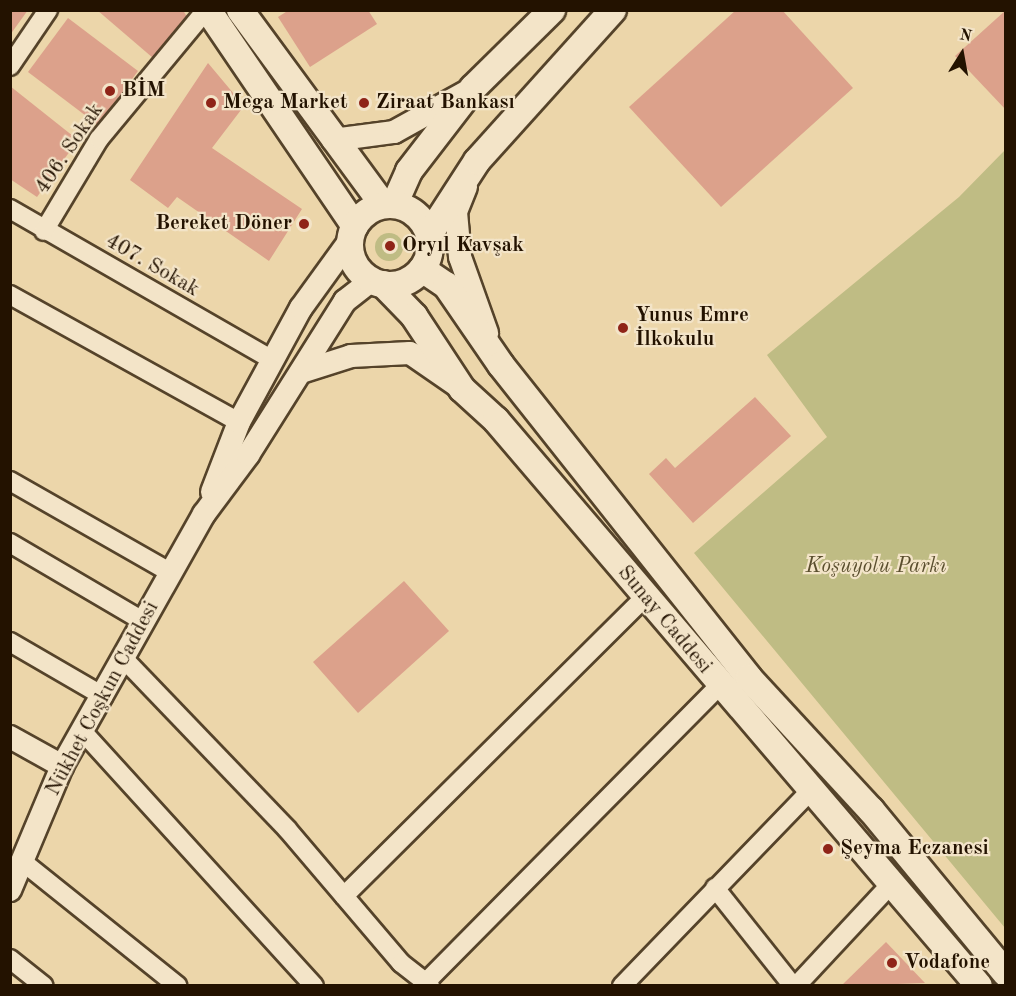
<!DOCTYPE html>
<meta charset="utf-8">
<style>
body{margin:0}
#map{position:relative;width:1016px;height:996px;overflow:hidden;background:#ecd6aa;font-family:"Old Standard TT",serif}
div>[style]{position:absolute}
.green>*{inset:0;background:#bfbc84}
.round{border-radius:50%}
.building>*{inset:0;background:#dca18b}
.roads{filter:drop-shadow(2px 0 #55432a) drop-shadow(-2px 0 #55432a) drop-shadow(0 2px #55432a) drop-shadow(0 -2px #55432a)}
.minor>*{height:18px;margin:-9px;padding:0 9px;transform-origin:9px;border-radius:9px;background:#f3e4c8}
.tertiary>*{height:22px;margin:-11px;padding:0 11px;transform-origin:11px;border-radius:11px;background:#f3e4c8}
.secondary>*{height:26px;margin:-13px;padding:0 13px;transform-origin:13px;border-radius:13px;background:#f3e4c8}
.secondary>.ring{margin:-13px;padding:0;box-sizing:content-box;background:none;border:26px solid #f3e4c8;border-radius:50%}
.dots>*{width:16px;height:16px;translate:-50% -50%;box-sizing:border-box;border:3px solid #f3e4c8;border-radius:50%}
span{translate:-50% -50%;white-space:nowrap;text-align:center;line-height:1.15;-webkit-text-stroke:4.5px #f3e4c8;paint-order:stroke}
.poi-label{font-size:21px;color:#231200;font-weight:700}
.left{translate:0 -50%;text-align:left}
.right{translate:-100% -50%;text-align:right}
.street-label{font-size:21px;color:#231200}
.park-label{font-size:21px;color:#5a4e2e;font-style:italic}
.frame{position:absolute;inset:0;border:12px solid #231200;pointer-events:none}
.north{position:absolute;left:932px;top:24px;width:60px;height:60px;-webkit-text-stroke:4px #f3e4c8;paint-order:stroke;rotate:11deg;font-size:16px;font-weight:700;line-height:24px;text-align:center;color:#231200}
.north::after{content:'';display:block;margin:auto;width:21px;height:27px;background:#231200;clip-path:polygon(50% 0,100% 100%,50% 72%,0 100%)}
</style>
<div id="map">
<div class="green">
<i style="clip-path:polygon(1005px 150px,1005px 928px,694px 553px,827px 437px,767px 355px,959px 197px)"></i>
<i class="round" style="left:375px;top:233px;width:28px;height:28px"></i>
</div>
<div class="building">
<i style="clip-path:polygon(10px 10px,28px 10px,10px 35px)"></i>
<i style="clip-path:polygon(97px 10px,183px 10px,187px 17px,153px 58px)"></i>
<i style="clip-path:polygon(289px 10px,368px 10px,377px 24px,310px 67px,278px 17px)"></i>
<i style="clip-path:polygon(736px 10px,782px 10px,853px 88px,721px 207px,629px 107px)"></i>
<i style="clip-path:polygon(1006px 10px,1006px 110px,955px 56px)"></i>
<i style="clip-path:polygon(68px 18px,138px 71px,98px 125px,28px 72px)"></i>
<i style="clip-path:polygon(208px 63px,244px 106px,212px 148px,302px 209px,269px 261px,177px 197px,168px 208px,130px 180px)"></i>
<i style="clip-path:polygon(10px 86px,78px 140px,37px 197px,10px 179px)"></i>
<i style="clip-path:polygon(755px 397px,791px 436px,693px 523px,649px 474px,666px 458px,675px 468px)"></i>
<i style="clip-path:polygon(404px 581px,449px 631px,358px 713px,313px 662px)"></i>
<i style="clip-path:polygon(886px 942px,925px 983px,841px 986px)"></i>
</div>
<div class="roads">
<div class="minor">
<i style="left:10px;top:66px;width:68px;rotate:-55.8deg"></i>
<i style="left:10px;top:209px;width:303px;rotate:29.9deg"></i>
<i style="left:44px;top:231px;width:107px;rotate:-59.1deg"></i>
<i style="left:99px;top:139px;width:168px;rotate:-50.3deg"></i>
<i style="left:10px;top:295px;width:262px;rotate:29deg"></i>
<i style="left:10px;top:481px;width:185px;rotate:29.7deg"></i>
<i style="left:10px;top:543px;width:154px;rotate:30.4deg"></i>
<i style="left:10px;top:642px;width:108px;rotate:30.1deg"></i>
<i style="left:124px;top:659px;width:236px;rotate:46.2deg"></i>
<i style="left:287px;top:829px;width:176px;rotate:49.6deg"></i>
<i style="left:401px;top:963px;width:37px;rotate:38deg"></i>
<i style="left:83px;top:732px;width:343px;rotate:47.7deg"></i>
<i style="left:23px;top:862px;width:198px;rotate:38.7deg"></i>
<i style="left:715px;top:888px;width:125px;rotate:51.5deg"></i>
<i style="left:344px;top:896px;width:424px;rotate:-44.8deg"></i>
<i style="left:10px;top:959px;width:43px;rotate:38.5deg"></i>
<i style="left:426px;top:982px;width:416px;rotate:-45.3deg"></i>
<i style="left:622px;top:986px;width:271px;rotate:-46deg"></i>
<i style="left:796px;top:986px;width:139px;rotate:-47deg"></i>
</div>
<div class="tertiary">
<i style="left:333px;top:140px;width:62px;rotate:-7.5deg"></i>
<i style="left:394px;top:132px;width:89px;rotate:-28.9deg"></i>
<i style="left:466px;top:187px;width:27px;rotate:112deg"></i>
<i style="left:456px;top:212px;width:45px;rotate:84.9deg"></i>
<i style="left:460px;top:257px;width:81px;rotate:70.4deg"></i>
<i style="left:301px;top:372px;width:52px;rotate:-17.7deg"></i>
<i style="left:351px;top:356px;width:59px;rotate:-2.9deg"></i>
<i style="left:410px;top:353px;width:58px;rotate:34.5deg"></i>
<i style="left:212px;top:492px;width:75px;rotate:-68.9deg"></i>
<i style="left:239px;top:422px;width:130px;rotate:-61.5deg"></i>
<i style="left:301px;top:308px;width:85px;rotate:-54.1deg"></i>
<i style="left:10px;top:737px;width:60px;rotate:29.1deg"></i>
<i style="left:10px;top:890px;width:134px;rotate:-67.2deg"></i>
<i style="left:62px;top:766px;width:289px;rotate:-60.6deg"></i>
<i style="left:204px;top:514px;width:74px;rotate:-53.3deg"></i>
<i style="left:248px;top:455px;width:182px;rotate:-57.8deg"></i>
<i style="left:345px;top:301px;width:34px;rotate:-38deg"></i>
</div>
<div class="secondary">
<i style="left:208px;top:10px;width:261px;rotate:55.8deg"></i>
<i style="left:240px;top:10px;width:242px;rotate:53.7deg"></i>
<i style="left:394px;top:205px;width:37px;rotate:-66deg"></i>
<i style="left:409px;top:171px;width:105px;rotate:-52.4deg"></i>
<i style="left:473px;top:88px;width:111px;rotate:-44.6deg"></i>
<i class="ring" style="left:350px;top:205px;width:54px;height:54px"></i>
<i style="left:429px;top:235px;width:88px;rotate:-57deg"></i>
<i style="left:477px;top:161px;width:203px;rotate:-48deg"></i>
<i style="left:422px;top:269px;width:29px;rotate:34deg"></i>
<i style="left:446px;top:285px;width:97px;rotate:55.5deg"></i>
<i style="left:501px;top:365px;width:399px;rotate:51.6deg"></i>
<i style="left:749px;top:678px;width:180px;rotate:47.3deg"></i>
<i style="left:871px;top:810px;width:212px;rotate:50.5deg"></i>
<i style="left:383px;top:284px;width:45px;rotate:45.9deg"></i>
<i style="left:414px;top:316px;width:87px;rotate:56.7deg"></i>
<i style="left:462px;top:389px;width:46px;rotate:42.4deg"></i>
<i style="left:496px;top:420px;width:744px;rotate:49.52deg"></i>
</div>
</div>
<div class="dots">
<i style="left:110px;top:91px;background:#8f2418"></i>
<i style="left:211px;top:103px;background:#8f2418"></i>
<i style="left:364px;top:103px;background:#8f2418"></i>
<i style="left:304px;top:224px;background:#8f2418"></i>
<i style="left:390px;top:246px;background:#8f2418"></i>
<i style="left:623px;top:328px;background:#8f2418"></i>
<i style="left:828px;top:849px;background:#8f2418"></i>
<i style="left:892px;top:963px;background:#8f2418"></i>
</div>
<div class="poi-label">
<span class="left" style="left:122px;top:91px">BİM</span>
<span class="left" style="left:223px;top:103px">Mega Market</span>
<span class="left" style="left:376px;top:103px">Ziraat Bankası</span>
<span class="right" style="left:292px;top:224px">Bereket Döner</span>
<span class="left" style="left:402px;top:246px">Oryıl Kavşak</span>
<span class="left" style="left:635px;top:328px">Yunus Emre<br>İlkokulu</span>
<span class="left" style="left:840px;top:849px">Şeyma Eczanesi</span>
<span class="left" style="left:904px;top:963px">Vodafone</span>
</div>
<div class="street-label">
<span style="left:70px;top:149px;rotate:-56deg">406. Sokak</span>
<span style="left:152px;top:266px;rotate:30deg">407. Sokak</span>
<span style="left:664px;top:620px;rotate:50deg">Sunay Caddesi</span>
<span style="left:103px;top:699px;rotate:-62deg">Nükhet Coşkun Caddesi</span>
</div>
<div class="park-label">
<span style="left:876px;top:567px">Koşuyolu Parkı</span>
</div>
<div class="frame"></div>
<div class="north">N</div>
</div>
